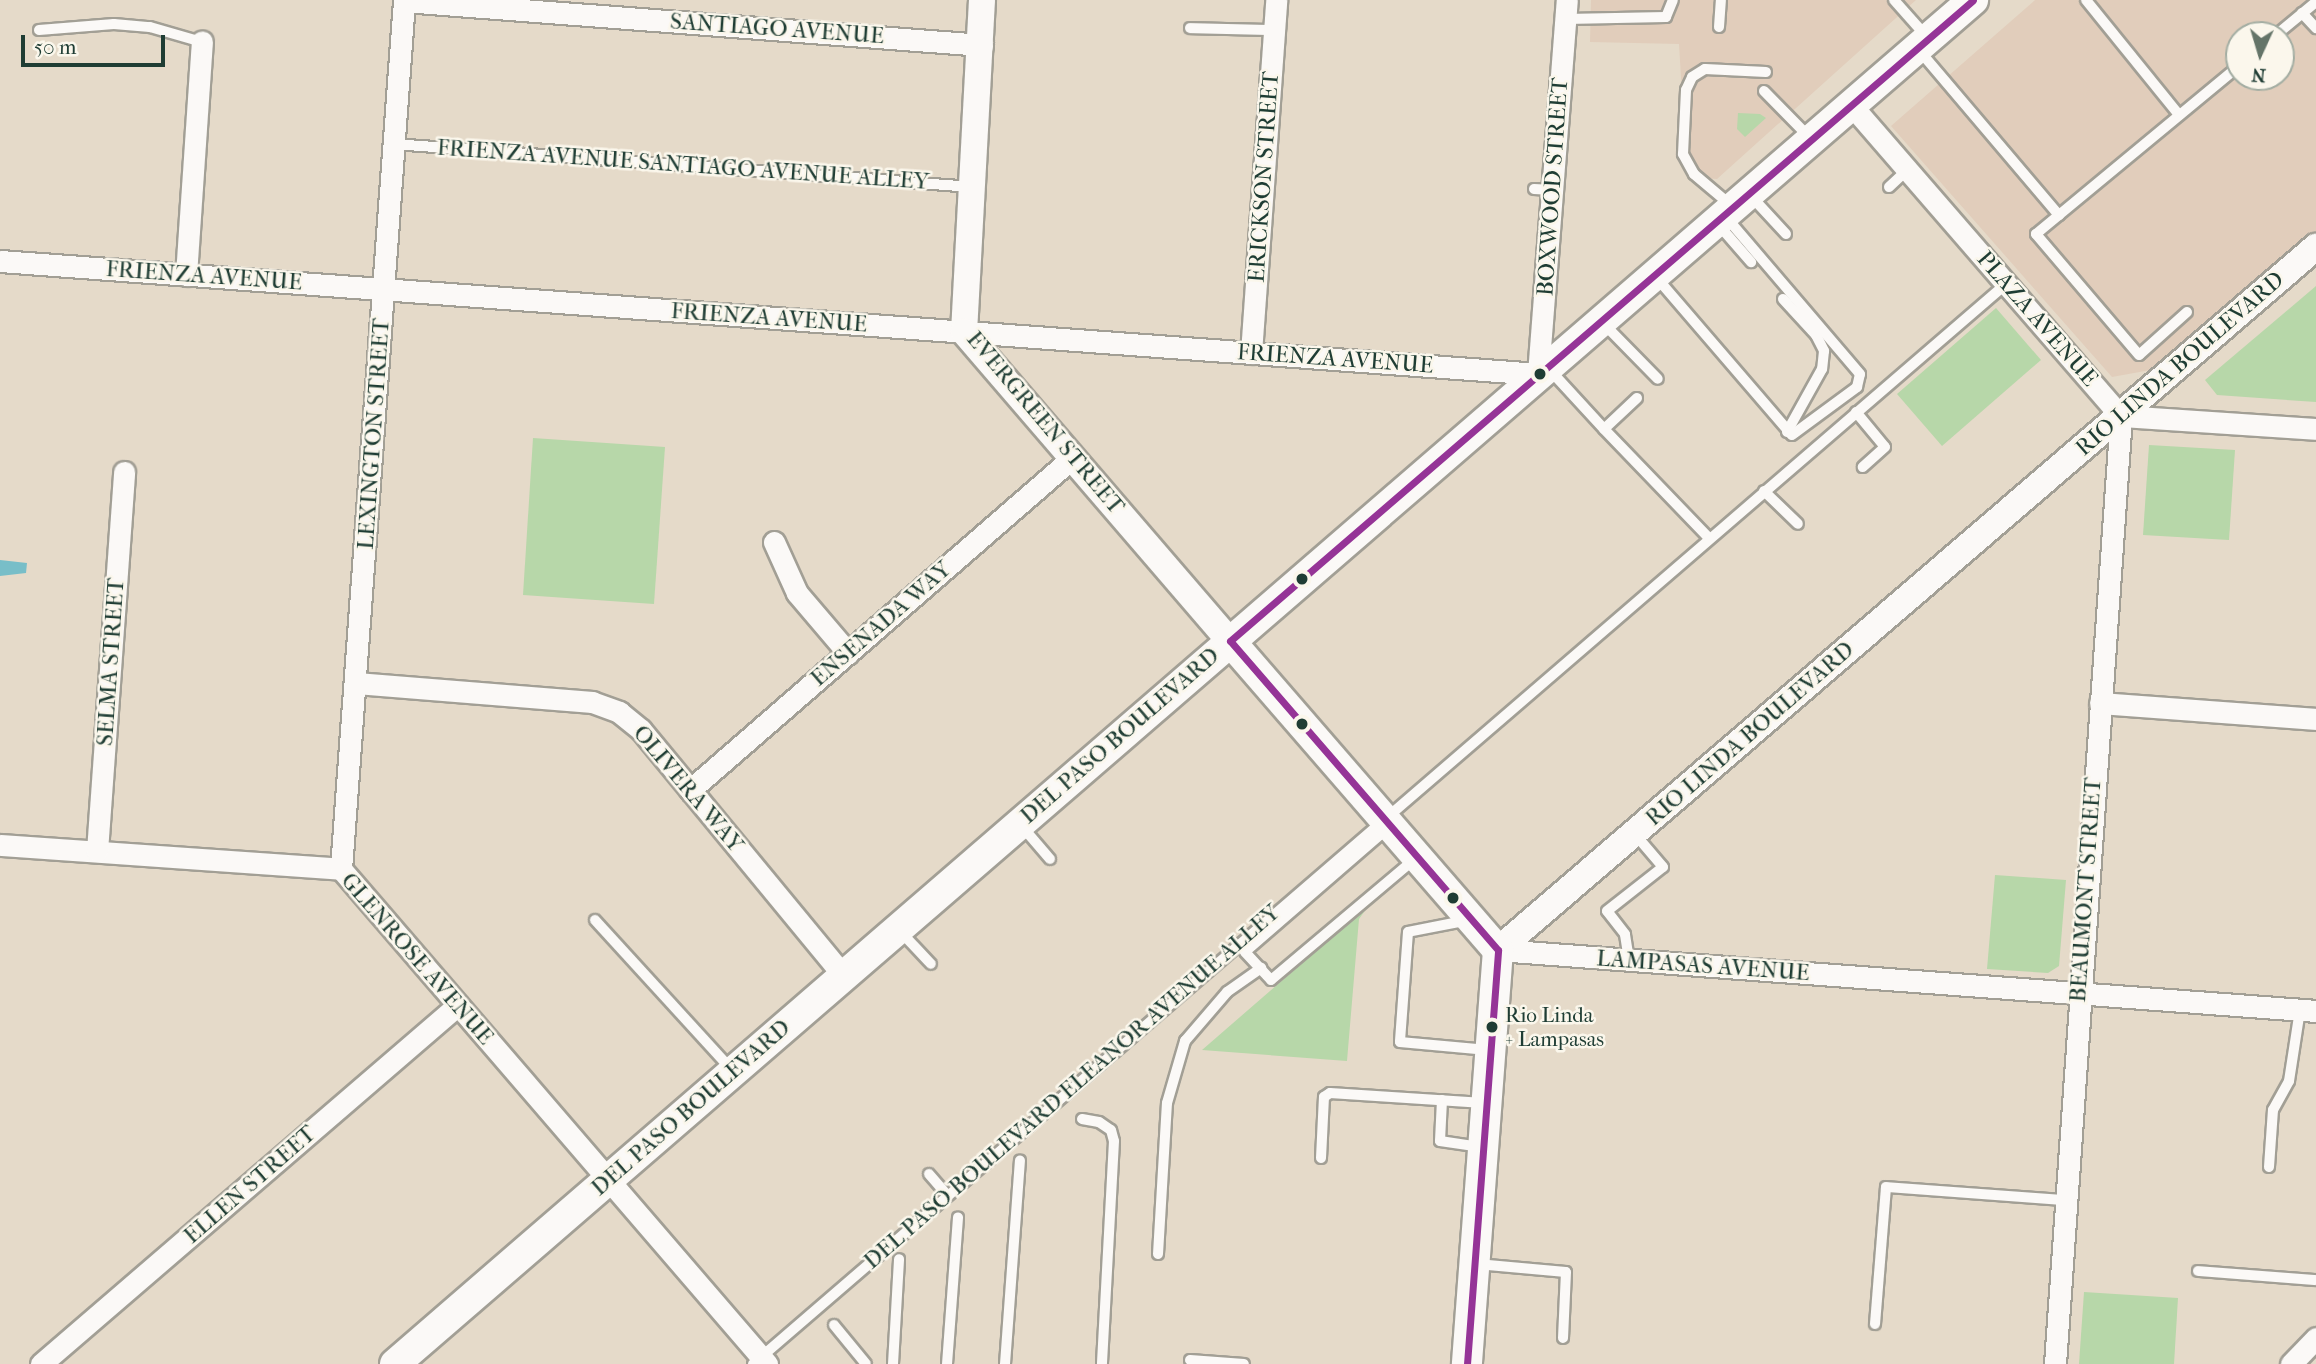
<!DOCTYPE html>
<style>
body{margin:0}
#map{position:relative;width:2316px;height:1364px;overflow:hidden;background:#e5dac9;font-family:"IM FELL French Canon",serif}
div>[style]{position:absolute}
.built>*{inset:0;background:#e1cdbb}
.green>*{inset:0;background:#b7d7a9}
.water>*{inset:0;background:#78bec8}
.roads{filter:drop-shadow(2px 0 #a29f95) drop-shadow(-2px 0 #a29f95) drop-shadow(0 2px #a29f95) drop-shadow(0 -2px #a29f95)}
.service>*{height:10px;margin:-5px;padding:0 5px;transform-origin:5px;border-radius:5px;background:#fbf9f7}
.minor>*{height:21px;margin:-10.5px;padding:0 10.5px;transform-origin:10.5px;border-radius:10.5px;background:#fbf9f7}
.tertiary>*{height:26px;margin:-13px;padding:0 13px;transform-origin:13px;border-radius:13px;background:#fbf9f7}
.secondary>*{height:30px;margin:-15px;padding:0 15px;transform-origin:15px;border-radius:15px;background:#fbf9f7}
.bus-1>*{height:7px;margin:-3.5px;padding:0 3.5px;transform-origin:3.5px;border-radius:3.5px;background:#953497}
.dots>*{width:19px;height:19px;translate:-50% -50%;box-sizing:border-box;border:4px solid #fbf7ec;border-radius:50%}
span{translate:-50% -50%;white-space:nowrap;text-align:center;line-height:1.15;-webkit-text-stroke:5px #fbf7ec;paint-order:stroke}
.bus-label{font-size:21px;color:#1f3d34}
.left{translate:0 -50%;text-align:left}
.street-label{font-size:23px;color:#1f3d34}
.north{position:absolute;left:2225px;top:21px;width:70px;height:70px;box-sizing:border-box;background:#fbf7ec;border:2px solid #a3ada2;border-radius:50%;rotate:184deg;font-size:19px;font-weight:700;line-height:28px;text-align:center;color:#1f3d34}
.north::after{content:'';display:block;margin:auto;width:24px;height:32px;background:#647468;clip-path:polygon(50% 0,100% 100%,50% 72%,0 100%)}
.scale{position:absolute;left:21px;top:35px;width:144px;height:32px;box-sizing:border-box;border:4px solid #1f3d34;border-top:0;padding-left:9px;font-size:21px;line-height:24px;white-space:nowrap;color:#1f3d34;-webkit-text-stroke:5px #fbf7ec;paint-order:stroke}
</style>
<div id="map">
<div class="built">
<i style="clip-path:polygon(1591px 0,1916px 0,1717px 179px,1687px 177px,1679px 44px,1590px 42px)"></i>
<i style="clip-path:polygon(evenodd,2035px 0,2316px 0,2316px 233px,2156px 369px,2112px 377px,1891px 126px,2035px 0,2239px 35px,2281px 35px,2281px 77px,2239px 77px,2239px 35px)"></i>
</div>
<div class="green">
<i style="clip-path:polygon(1738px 113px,1760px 114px,1766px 118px,1745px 137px,1737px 129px)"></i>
<i style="clip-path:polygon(2316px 286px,2316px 402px,2217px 395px,2205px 380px)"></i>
<i style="clip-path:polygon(1996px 308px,2041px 360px,1942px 446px,1897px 394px)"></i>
<i style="clip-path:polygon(533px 438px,665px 447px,654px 604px,523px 595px)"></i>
<i style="clip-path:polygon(2149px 445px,2235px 450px,2229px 540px,2143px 535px)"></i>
<i style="clip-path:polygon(1995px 875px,2066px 880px,2059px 966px,2048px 973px,1987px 969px)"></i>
<i style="clip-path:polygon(1369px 905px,1359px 919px,1347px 1061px,1202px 1050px)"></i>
<i style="clip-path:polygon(2084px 1292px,2178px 1298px,2174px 1364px,2079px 1364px)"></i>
</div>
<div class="water">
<i style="clip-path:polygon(0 560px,27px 563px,26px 573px,0 576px)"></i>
</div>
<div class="roads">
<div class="service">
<i style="left:1894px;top:0;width:50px;rotate:48.3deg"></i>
<i style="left:2086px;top:0;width:148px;rotate:51deg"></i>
<i style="left:2302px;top:13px;width:21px;rotate:47deg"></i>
<i style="left:1566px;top:19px;width:100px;rotate:-1.1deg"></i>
<i style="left:1666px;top:17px;width:18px;rotate:-68deg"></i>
<i style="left:1719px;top:27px;width:27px;rotate:-86deg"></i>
<i style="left:1190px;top:28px;width:84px;rotate:1.4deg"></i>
<i style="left:39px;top:30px;width:75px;rotate:-4.6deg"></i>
<i style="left:114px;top:24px;width:36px;rotate:5deg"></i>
<i style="left:150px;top:27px;width:54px;rotate:16.1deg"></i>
<i style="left:2276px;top:35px;width:52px;rotate:-39.5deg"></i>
<i style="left:1918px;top:49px;width:218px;rotate:49.7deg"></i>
<i style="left:1764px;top:91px;width:67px;rotate:45.6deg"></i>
<i style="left:394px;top:144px;width:580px;rotate:4.25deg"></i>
<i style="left:1889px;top:187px;width:25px;rotate:-43deg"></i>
<i style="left:1534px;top:189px;width:19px;rotate:3deg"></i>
<i style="left:1750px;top:195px;width:53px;rotate:47.3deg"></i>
<i style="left:1733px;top:207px;width:51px;rotate:-139.8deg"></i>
<i style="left:1694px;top:174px;width:23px;rotate:-119deg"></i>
<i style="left:1683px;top:154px;width:64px;rotate:-87.3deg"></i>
<i style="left:1686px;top:90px;width:14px;rotate:-65deg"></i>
<i style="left:1692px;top:77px;width:15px;rotate:-32deg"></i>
<i style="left:1705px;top:69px;width:61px;rotate:2.8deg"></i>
<i style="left:1717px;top:223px;width:52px;rotate:48.9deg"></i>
<i style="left:1656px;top:277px;width:208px;rotate:49.3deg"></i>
<i style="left:1792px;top:435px;width:81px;rotate:-36.4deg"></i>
<i style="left:1857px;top:387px;width:13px;rotate:-77deg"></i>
<i style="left:1860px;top:374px;width:208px;rotate:-130.5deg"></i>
<i style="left:1783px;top:299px;width:49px;rotate:47.5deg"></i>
<i style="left:1816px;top:335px;width:18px;rotate:63deg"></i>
<i style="left:1824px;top:351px;width:18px;rotate:96deg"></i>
<i style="left:1822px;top:369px;width:72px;rotate:119.1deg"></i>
<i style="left:2187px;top:312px;width:64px;rotate:138.1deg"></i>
<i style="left:2139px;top:355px;width:159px;rotate:-130.4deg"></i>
<i style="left:2036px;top:234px;width:264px;rotate:-39.6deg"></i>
<i style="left:1603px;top:323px;width:78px;rotate:45.5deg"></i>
<i style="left:1549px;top:369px;width:81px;rotate:47.5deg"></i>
<i style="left:1637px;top:398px;width:45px;rotate:136.8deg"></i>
<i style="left:1604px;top:429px;width:151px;rotate:46.1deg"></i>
<i style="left:1856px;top:412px;width:45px;rotate:50.4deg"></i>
<i style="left:1885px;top:447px;width:30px;rotate:138deg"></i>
<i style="left:1764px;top:491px;width:47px;rotate:44.1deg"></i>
<i style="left:1020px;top:824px;width:46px;rotate:49.4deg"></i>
<i style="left:1388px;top:828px;width:189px;rotate:139.1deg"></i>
<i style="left:1245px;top:952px;width:38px;rotate:47deg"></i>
<i style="left:1271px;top:980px;width:191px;rotate:-40.1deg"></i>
<i style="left:595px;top:920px;width:203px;rotate:47.6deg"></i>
<i style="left:1469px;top:920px;width:62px;rotate:168.9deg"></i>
<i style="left:1408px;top:932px;width:110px;rotate:94.2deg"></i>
<i style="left:1400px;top:1042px;width:88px;rotate:5.2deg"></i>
<i style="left:900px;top:931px;width:45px;rotate:46.8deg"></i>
<i style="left:1629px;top:960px;width:26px;rotate:-99deg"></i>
<i style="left:1625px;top:934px;width:29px;rotate:-128deg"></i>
<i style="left:1607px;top:911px;width:71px;rotate:-38.2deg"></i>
<i style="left:1663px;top:867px;width:45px;rotate:-130.5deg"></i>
<i style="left:1442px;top:1100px;width:41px;rotate:92.8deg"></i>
<i style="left:1440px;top:1141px;width:40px;rotate:8.5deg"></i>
<i style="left:1082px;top:1119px;width:17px;rotate:10deg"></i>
<i style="left:1099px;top:1122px;width:14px;rotate:34deg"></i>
<i style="left:1111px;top:1130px;width:11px;rotate:75deg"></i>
<i style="left:1114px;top:1141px;width:223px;rotate:93.1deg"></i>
<i style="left:1321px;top:1158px;width:61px;rotate:-87.2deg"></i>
<i style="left:1324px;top:1097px;width:7px;rotate:-34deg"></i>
<i style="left:1330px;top:1093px;width:154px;rotate:3.7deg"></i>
<i style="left:2269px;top:1167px;width:57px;rotate:-86deg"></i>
<i style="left:2273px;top:1110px;width:33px;rotate:-61deg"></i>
<i style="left:2289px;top:1081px;width:72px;rotate:-81.2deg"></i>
<i style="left:929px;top:1174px;width:28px;rotate:49deg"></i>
<i style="left:1158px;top:1254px;width:151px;rotate:-86.6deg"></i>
<i style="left:1167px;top:1103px;width:65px;rotate:-73.8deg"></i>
<i style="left:1185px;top:1041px;width:65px;rotate:-49.4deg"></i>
<i style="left:1227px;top:992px;width:42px;rotate:-35.2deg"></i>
<i style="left:1477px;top:1264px;width:89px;rotate:5.1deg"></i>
<i style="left:1566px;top:1272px;width:66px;rotate:92.6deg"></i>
<i style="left:2198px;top:1271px;width:118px;rotate:4.4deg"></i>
<i style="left:1875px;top:1324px;width:137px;rotate:-85.4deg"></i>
<i style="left:1886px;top:1187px;width:179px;rotate:4.2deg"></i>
<i style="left:834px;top:1325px;width:50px;rotate:50.6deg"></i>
<i style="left:1190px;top:1360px;width:54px;rotate:4.2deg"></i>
<i style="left:753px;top:1364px;width:1654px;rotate:-40.76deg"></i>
<i style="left:893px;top:1364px;width:105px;rotate:-86.7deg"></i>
<i style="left:947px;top:1364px;width:147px;rotate:-85.7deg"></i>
<i style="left:1005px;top:1364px;width:204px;rotate:-85.8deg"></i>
</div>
<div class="minor">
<i style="left:404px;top:1px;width:580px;rotate:4.35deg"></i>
<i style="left:1853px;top:107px;width:409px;rotate:49.1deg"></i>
<i style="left:2121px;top:416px;width:195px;rotate:3.8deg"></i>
<i style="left:0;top:261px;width:1542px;rotate:4.2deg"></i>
<i style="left:1538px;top:374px;width:375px;rotate:-85.6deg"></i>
<i style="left:186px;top:275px;width:234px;rotate:-86.1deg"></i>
<i style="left:1251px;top:353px;width:354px;rotate:-85.9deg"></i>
<i style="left:774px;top:542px;width:56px;rotate:65.7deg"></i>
<i style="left:797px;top:593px;width:79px;rotate:49.6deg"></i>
<i style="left:356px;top:683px;width:237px;rotate:4.6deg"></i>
<i style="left:592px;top:702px;width:29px;rotate:20deg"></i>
<i style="left:619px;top:712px;width:28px;rotate:39deg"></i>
<i style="left:641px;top:730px;width:319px;rotate:50.5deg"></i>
<i style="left:2100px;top:703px;width:217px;rotate:4.2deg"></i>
<i style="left:690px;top:790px;width:506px;rotate:-40.99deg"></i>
<i style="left:0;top:845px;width:342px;rotate:4deg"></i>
<i style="left:341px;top:869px;width:653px;rotate:49.28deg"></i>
<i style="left:97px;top:851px;width:380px;rotate:-85.9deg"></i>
<i style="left:341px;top:869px;width:871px;rotate:-85.85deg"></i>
<i style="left:1498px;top:950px;width:820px;rotate:4.26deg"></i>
<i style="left:41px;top:1364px;width:550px;rotate:-40.73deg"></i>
<i style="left:2055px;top:1364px;width:950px;rotate:-86.02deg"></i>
<i style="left:2291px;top:1364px;width:36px;rotate:-46deg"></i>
</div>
<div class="tertiary">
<i style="left:982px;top:0;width:332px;rotate:93.1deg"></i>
<i style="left:964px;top:332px;width:408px;rotate:49.3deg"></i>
<i style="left:1498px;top:950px;width:1079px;rotate:-40.68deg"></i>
</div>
<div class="secondary">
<i style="left:1230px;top:641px;width:409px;rotate:49.1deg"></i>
<i style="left:1498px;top:950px;width:415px;rotate:94.3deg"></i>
<i style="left:395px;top:1364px;width:2086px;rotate:-40.84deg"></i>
</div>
</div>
<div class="bus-1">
<i style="left:1467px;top:1364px;width:415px;rotate:-85.7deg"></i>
<i style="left:1498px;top:950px;width:409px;rotate:-130.9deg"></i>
<i style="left:1230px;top:641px;width:981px;rotate:-40.78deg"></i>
</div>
<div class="dots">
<i style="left:1540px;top:374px;background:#1f3d34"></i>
<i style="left:1302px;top:579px;background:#1f3d34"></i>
<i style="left:1302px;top:724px;background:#1f3d34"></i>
<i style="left:1453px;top:898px;background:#1f3d34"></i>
<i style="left:1492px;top:1027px;background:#1f3d34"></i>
</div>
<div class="bus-label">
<span class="left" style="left:1505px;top:1027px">Rio Linda<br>+ Lampasas</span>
</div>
<div class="street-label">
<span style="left:777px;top:29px;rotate:4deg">SANTIAGO AVENUE</span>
<span style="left:683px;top:165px;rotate:4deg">FRIENZA AVENUE SANTIAGO AVENUE ALLEY</span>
<span style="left:1264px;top:177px;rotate:-86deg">ERICKSON STREET</span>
<span style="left:1553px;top:187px;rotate:-86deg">BOXWOOD STREET</span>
<span style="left:204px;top:276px;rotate:4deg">FRIENZA AVENUE</span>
<span style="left:769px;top:318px;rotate:4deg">FRIENZA AVENUE</span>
<span style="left:2037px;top:319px;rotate:49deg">PLAZA AVENUE</span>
<span style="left:1335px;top:359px;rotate:4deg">FRIENZA AVENUE</span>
<span style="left:2180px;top:364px;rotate:-41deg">RIO LINDA BOULEVARD</span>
<span style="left:1045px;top:423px;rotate:50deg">EVERGREEN STREET</span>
<span style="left:374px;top:434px;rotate:-86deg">LEXINGTON STREET</span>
<span style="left:881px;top:624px;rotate:-41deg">ENSENADA WAY</span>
<span style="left:111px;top:662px;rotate:-86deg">SELMA STREET</span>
<span style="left:1750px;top:734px;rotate:-41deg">RIO LINDA BOULEVARD</span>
<span style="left:1120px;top:736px;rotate:-41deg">DEL PASO BOULEVARD</span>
<span style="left:688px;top:789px;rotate:50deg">OLIVERA WAY</span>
<span style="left:2086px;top:890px;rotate:-86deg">BEAUMONT STREET</span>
<span style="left:417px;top:959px;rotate:49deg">GLENROSE AVENUE</span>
<span style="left:1703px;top:966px;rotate:4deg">LAMPASAS AVENUE</span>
<span style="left:1072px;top:1087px;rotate:-41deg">DEL PASO BOULEVARD ELEANOR AVENUE ALLEY</span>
<span style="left:691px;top:1108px;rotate:-41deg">DEL PASO BOULEVARD</span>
<span style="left:250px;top:1185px;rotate:-41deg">ELLEN STREET</span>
</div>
<div class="north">N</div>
<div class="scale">50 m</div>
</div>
